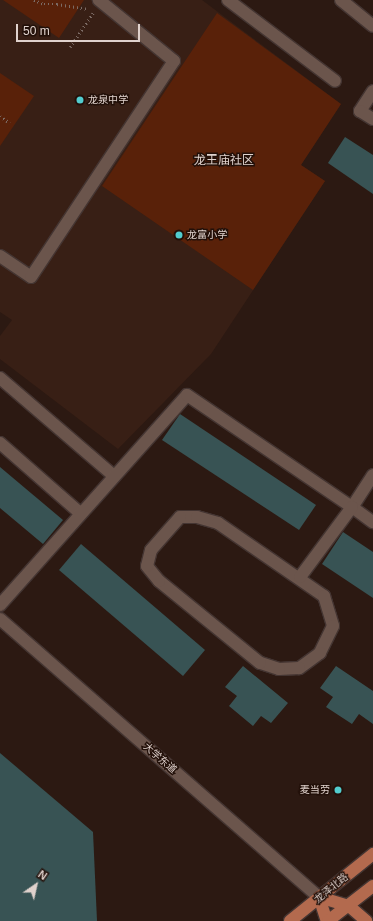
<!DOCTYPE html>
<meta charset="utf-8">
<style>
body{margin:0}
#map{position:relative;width:373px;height:921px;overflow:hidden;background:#2c1912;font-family:Helvetica,"Noto Sans SC",sans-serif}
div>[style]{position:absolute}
.built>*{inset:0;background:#381f15}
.green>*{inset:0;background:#592109}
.building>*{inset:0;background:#385354}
.path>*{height:2.5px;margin-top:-1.25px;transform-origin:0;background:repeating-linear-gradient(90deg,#7c6b65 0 1px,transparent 0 4px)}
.roads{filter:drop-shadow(1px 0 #443532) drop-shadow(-1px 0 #443532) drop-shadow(0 1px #443532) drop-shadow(0 -1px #443532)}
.minor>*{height:12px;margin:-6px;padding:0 6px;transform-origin:6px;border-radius:6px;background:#6b554c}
.major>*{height:12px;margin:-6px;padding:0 6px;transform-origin:6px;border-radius:6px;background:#b36a4e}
.dots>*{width:11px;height:11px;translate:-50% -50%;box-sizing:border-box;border:2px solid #221009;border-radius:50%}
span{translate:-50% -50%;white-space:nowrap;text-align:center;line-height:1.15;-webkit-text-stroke:3px #221009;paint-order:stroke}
.poi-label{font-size:10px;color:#e0d2cd}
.left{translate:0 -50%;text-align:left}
.right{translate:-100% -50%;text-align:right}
.street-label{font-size:10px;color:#e0d2cd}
.quarter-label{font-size:12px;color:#e0d2cd}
.north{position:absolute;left:16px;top:865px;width:40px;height:40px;-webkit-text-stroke:3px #221009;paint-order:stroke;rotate:34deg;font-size:11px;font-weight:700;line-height:16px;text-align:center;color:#e0d2cd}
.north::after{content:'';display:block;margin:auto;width:14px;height:18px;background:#e0d2cd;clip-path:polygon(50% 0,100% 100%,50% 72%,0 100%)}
.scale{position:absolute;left:16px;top:24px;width:124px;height:18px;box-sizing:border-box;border:2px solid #e0d2cd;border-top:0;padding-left:5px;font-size:12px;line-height:14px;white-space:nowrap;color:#e0d2cd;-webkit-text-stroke:3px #221009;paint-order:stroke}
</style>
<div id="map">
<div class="built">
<i style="clip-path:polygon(0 0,202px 0,341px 104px,301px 165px,325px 181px,211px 354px,118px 449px,0 359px,0 336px,12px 320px,0 312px)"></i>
</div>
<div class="green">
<i style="clip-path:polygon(3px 0,84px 0,59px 38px)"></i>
<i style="clip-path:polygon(217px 13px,341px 104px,301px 165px,325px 181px,253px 290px,102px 186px)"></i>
<i style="clip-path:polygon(0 73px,34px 96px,0 146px)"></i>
</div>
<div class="building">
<i style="clip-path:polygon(345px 137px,373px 155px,373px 194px,328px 163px)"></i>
<i style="clip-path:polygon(180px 414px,316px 505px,299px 530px,162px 440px)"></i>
<i style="clip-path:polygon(0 467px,63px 520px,43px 544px,0 508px)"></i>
<i style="clip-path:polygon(343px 532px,373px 552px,373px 598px,322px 564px)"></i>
<i style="clip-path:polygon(81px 544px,205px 650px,183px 676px,59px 570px)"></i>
<i style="clip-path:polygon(243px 666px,288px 703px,271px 723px,261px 716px,253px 726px,229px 706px,237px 696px,225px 687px)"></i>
<i style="clip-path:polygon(336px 666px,373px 691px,373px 724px,359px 714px,352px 724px,326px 707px,333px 697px,320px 688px)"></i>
<i style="clip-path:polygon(0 753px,93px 832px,97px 921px,0 921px)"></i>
</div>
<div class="path">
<i style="left:34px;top:0;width:11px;rotate:22deg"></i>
<i style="left:44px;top:4px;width:13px"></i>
<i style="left:57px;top:4px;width:30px;rotate:9deg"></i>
<i style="left:70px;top:47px;width:41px;rotate:-55.9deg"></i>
<i style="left:0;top:116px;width:12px;rotate:35deg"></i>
</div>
<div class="roads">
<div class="minor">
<i style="left:228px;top:0;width:134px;rotate:37.1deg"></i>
<i style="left:341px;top:0;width:41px;rotate:39.1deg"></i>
<i style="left:373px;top:91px;width:24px;rotate:123deg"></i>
<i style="left:360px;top:111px;width:15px;rotate:32deg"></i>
<i style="left:0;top:256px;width:37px;rotate:34deg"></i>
<i style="left:31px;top:277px;width:259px;rotate:-56.5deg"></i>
<i style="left:174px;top:61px;width:97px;rotate:-140.9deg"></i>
<i style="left:0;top:378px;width:150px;rotate:40.7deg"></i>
<i style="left:0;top:443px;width:106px;rotate:41.2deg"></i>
<i style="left:373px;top:475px;width:38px;rotate:123deg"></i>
<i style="left:352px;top:507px;width:26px;rotate:36deg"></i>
<i style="left:180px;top:517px;width:17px"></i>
<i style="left:197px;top:517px;width:22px;rotate:16deg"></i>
<i style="left:218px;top:523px;width:129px;rotate:34.6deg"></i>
<i style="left:324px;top:596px;width:31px;rotate:73deg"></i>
<i style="left:333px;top:626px;width:30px;rotate:116deg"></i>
<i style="left:320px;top:653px;width:26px;rotate:144deg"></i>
<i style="left:299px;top:668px;width:20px;rotate:177deg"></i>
<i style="left:279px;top:669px;width:20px;rotate:-162deg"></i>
<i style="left:260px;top:663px;width:130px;rotate:-140.9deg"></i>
<i style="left:159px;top:581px;width:19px;rotate:-129deg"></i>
<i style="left:147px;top:566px;width:16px;rotate:-76deg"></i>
<i style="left:151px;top:550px;width:44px;rotate:-48.7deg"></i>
<i style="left:0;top:605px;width:281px;rotate:-48.3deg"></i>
<i style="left:187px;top:395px;width:199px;rotate:34.2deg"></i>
<i style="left:352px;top:507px;width:87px;rotate:126.6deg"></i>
<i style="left:0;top:619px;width:423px;rotate:41.1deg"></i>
</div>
<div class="major">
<i style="left:319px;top:897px;width:31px;rotate:17deg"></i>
<i style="left:349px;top:906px;width:23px;rotate:41deg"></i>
<i style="left:319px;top:897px;width:25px;rotate:72deg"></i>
<i style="left:290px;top:921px;width:107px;rotate:-38.9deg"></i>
<i style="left:328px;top:921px;width:57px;rotate:-37.9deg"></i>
</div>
</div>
<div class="dots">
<i style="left:80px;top:100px;background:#52cdcf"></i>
<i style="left:179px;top:235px;background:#52cdcf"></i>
<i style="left:338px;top:790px;background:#52cdcf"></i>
</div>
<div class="poi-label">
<span class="left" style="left:88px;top:100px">龙泉中学</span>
<span class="left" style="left:187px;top:235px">龙富小学</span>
<span class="right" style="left:330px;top:790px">麦当劳</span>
</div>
<div class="street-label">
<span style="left:160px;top:758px;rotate:41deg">大学东道</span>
<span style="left:331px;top:888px;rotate:-39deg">龙泽北路</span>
</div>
<div class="quarter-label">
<span style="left:224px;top:161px">龙王庙社区</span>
</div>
<div class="north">N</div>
<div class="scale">50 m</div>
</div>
